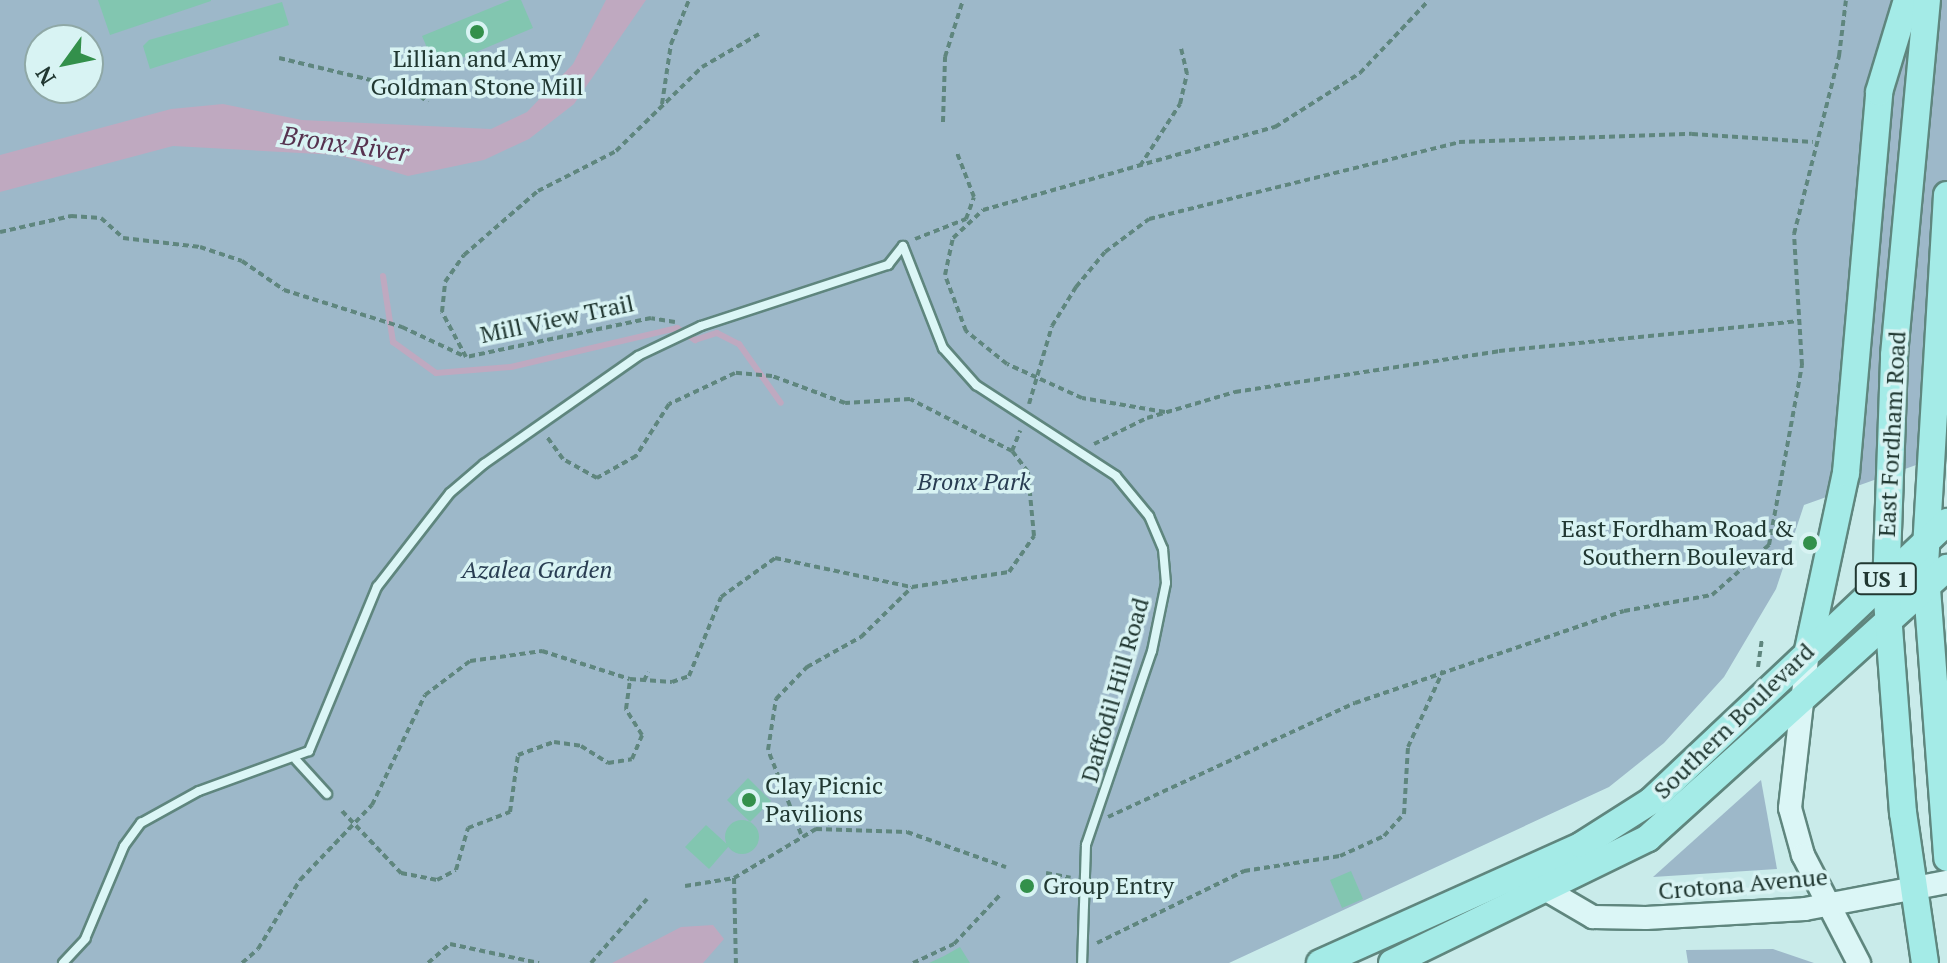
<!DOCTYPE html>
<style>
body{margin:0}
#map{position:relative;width:1947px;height:963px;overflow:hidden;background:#c9ebea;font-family:"PT Serif",serif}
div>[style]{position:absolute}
.green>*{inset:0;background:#9db8c9}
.water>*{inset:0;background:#bfa9c0}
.stream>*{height:6px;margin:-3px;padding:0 3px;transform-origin:3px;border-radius:3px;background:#bfa9c0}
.building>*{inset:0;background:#82c6b0}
.round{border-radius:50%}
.path>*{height:4px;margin-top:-2px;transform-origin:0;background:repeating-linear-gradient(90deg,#5f867e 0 6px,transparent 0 10px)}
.roads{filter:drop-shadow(2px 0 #5f867e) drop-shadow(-2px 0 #5f867e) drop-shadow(0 2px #5f867e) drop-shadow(0 -2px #5f867e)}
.service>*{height:8px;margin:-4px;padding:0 4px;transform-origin:4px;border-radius:4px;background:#dbf6f6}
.tertiary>*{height:22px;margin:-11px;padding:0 11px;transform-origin:11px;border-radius:11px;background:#dbf6f6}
.primary>*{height:26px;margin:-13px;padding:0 13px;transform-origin:13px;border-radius:13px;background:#a4ebe7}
.dots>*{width:22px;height:22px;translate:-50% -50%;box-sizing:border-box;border:4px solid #d8f3f3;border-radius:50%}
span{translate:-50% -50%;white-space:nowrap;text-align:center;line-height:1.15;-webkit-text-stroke:7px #d8f3f3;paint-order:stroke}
.shield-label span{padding:2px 6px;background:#d8f3f3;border:2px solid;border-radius:6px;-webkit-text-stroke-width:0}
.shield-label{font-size:22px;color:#213832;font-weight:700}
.poi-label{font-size:24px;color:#213832}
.right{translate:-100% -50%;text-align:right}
.left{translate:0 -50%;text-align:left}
.street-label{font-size:24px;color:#213832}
.park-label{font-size:24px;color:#293d52;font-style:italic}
.water-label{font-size:26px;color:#56324f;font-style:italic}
.north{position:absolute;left:24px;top:24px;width:80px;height:80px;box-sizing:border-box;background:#d8f3f3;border:2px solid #8fa8a6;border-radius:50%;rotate:237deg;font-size:22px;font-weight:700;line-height:32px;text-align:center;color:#213832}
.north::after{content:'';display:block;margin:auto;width:28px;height:36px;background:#33904b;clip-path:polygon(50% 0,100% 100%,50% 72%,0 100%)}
</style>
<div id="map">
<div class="green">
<i style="clip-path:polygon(evenodd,0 0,1947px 0,1947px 454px,1804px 505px,1776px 589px,1724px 677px,1664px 743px,1609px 787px,1229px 963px,0 963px,0 0,40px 40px,88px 40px,88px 88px,40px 88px,40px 40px)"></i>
<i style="clip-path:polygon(1761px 780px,1777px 869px,1653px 877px)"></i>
<i style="clip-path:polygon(1773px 949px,1814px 963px,1688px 963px,1686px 950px)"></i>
</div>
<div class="water">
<i style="clip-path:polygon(606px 0,646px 0,574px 104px,529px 139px,484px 160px,408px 176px,338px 155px,173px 146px,0 192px,0 155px,171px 109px,223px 104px,302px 120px,491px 129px,527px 112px,573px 64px)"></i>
<i style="clip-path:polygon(713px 925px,724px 939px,703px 963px,612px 963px,681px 927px)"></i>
</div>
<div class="stream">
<i style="left:383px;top:276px;width:67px;rotate:81.4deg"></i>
<i style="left:393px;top:342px;width:53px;rotate:35.8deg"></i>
<i style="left:436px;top:373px;width:75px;rotate:-4.6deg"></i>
<i style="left:511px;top:367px;width:171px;rotate:-13.2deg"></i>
<i style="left:677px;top:328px;width:22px;rotate:34deg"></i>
<i style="left:695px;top:340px;width:23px;rotate:-18deg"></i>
<i style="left:717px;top:333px;width:25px;rotate:27deg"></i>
<i style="left:739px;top:344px;width:72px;rotate:54.6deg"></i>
</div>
<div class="building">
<i style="clip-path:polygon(98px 0,211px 0,211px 1px,110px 35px)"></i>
<i style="clip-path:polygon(510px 0,521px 0,533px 28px,436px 69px,422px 36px)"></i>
<i style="clip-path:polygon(282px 2px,289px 25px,150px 69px,143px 46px,149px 40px)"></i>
<i style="clip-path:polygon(748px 778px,771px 801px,750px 822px,727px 800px)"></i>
<i class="round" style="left:725px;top:820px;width:34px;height:34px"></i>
<i style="clip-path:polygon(706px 825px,729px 846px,709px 869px,685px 847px)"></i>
<i style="clip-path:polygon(1351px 871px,1363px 899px,1342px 908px,1330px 880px)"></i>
<i style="clip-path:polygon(960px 947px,970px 963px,929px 963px,944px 956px)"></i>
</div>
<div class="path">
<i style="left:279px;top:58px;width:137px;rotate:13.5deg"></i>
<i style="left:412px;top:90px;width:20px;rotate:37deg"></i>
<i style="left:662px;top:104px;width:61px;rotate:-81.5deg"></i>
<i style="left:671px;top:44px;width:48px;rotate:-67.8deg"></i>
<i style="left:943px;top:122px;width:65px;rotate:-88.2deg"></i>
<i style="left:945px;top:57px;width:60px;rotate:-72.5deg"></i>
<i style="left:1140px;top:166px;width:74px;rotate:-57.2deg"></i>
<i style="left:1180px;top:104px;width:31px;rotate:-77deg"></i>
<i style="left:1187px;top:74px;width:26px;rotate:-103deg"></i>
<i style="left:0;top:232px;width:73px;rotate:-12.7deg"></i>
<i style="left:71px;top:216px;width:30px;rotate:4deg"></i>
<i style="left:101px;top:218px;width:30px;rotate:42deg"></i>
<i style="left:123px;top:238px;width:78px;rotate:6.7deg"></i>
<i style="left:200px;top:247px;width:44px;rotate:18.4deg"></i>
<i style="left:242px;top:261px;width:51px;rotate:34.6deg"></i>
<i style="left:284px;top:290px;width:124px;rotate:17.4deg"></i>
<i style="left:402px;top:327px;width:68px;rotate:25.1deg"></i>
<i style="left:915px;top:239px;width:55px;rotate:-21.4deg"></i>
<i style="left:966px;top:219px;width:23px;rotate:-70deg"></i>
<i style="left:974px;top:197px;width:47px;rotate:-111.1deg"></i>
<i style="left:675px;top:322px;width:24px;rotate:-171deg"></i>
<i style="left:651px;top:318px;width:189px;rotate:168.1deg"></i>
<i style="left:466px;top:357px;width:51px;rotate:-118.1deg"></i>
<i style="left:442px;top:312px;width:30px;rotate:-84deg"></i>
<i style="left:445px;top:282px;width:33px;rotate:-55deg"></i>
<i style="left:464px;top:255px;width:98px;rotate:-40.9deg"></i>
<i style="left:538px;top:191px;width:88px;rotate:-27.1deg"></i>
<i style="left:616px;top:151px;width:120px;rotate:-44.3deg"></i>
<i style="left:702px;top:67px;width:66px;rotate:-30.1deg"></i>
<i style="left:1029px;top:404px;width:81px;rotate:-73.6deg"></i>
<i style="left:1052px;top:326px;width:46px;rotate:-58.4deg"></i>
<i style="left:1076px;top:287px;width:45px;rotate:-50.4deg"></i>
<i style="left:1105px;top:252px;width:55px;rotate:-36.9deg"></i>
<i style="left:1149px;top:219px;width:319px;rotate:-13.9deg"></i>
<i style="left:1459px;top:142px;width:233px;rotate:-2deg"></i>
<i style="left:1692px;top:134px;width:121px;rotate:3.8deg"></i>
<i style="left:1165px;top:412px;width:84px;rotate:-170.4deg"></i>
<i style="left:1082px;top:398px;width:82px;rotate:-155.6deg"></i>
<i style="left:1007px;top:364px;width:53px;rotate:-141.2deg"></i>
<i style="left:966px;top:331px;width:60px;rotate:-110.6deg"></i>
<i style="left:945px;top:275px;width:38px;rotate:-78deg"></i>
<i style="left:953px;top:238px;width:41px;rotate:-43deg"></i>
<i style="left:983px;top:210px;width:304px;rotate:-15.9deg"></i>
<i style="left:1275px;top:127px;width:101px;rotate:-32.4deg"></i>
<i style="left:1360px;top:73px;width:100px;rotate:-46.6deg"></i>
<i style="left:1094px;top:444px;width:59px;rotate:-26.1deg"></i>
<i style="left:1147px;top:418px;width:92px;rotate:-16.5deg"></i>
<i style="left:1235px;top:392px;width:267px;rotate:-8.8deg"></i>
<i style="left:1499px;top:351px;width:301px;rotate:-5.7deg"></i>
<i style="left:1012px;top:451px;width:22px;rotate:-68deg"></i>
<i style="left:1758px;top:667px;width:27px;rotate:-82deg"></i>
<i style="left:644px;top:681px;width:10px;rotate:-66deg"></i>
<i style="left:342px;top:811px;width:86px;rotate:46.4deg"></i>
<i style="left:401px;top:873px;width:37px;rotate:11deg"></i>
<i style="left:437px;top:880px;width:21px;rotate:-28deg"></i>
<i style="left:456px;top:870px;width:44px;rotate:-74.1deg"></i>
<i style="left:468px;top:828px;width:45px;rotate:-20.9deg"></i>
<i style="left:510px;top:812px;width:58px;rotate:-82deg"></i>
<i style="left:518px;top:755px;width:38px;rotate:-20deg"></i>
<i style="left:554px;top:742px;width:27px;rotate:8deg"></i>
<i style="left:581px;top:746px;width:32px;rotate:32deg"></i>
<i style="left:608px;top:763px;width:24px;rotate:-9deg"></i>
<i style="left:632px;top:759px;width:26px;rotate:-67deg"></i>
<i style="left:642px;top:735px;width:31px;rotate:-122deg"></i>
<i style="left:626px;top:709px;width:30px;rotate:-82deg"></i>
<i style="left:1108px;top:817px;width:272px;rotate:-24.8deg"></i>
<i style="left:1355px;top:703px;width:284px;rotate:-18.9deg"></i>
<i style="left:1624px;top:611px;width:89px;rotate:-10.3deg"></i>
<i style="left:1712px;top:595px;width:76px;rotate:-41.3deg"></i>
<i style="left:1769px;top:545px;width:183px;rotate:-79.6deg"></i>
<i style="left:1802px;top:365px;width:131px;rotate:-93.5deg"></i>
<i style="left:1794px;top:234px;width:184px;rotate:-75.8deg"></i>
<i style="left:1839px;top:56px;width:56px;rotate:-82.9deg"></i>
<i style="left:801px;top:834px;width:90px;rotate:-111.4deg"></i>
<i style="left:768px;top:750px;width:52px;rotate:-81.1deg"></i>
<i style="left:776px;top:699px;width:45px;rotate:-45.9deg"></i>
<i style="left:807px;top:667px;width:62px;rotate:-29.1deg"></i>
<i style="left:861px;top:637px;width:71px;rotate:-44.4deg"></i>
<i style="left:1046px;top:873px;width:25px;rotate:11deg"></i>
<i style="left:734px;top:878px;width:85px;rotate:88.7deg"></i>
<i style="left:685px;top:886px;width:50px;rotate:-9.3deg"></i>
<i style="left:734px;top:878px;width:96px;rotate:-30.9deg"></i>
<i style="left:816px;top:829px;width:91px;rotate:1.9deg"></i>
<i style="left:907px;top:832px;width:105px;rotate:19.5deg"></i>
<i style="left:1097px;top:943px;width:164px;rotate:-26.1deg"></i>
<i style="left:1244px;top:871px;width:97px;rotate:-8.9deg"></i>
<i style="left:1340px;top:856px;width:48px;rotate:-24.4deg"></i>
<i style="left:1384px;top:836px;width:30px;rotate:-48deg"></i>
<i style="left:1404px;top:814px;width:67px;rotate:-86.6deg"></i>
<i style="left:1408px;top:747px;width:84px;rotate:-65.3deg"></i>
<i style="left:242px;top:963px;width:21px;rotate:-41deg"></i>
<i style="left:258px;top:949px;width:81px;rotate:-58.7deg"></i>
<i style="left:300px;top:880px;width:104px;rotate:-46.2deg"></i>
<i style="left:372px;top:805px;width:122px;rotate:-64.3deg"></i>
<i style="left:425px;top:695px;width:56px;rotate:-37.1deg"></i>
<i style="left:470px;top:661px;width:73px;rotate:-7.9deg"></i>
<i style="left:542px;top:651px;width:92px;rotate:17.7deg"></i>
<i style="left:630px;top:679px;width:42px;rotate:4.1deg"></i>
<i style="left:672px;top:682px;width:18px;rotate:-19deg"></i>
<i style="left:689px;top:676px;width:85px;rotate:-67.9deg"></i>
<i style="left:721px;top:597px;width:67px;rotate:-35.8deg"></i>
<i style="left:775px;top:558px;width:140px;rotate:12deg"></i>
<i style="left:912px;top:587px;width:98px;rotate:-8.8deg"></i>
<i style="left:1009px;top:572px;width:44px;rotate:-55.2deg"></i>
<i style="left:1034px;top:536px;width:64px;rotate:-95.4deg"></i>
<i style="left:1028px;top:472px;width:26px;rotate:-127deg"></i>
<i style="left:1012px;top:451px;width:114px;rotate:-153deg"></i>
<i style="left:910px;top:399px;width:65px;rotate:176.5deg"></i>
<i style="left:845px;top:403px;width:78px;rotate:-159.7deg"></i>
<i style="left:772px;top:376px;width:37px;rotate:-175deg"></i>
<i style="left:735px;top:373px;width:73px;rotate:154.8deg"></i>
<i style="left:669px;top:404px;width:62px;rotate:122.4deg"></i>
<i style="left:636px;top:456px;width:45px;rotate:150.6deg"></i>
<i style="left:597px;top:478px;width:39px;rotate:-151deg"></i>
<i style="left:563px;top:459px;width:27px;rotate:-126deg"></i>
<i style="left:428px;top:963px;width:29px;rotate:-41deg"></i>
<i style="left:450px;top:944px;width:91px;rotate:12.1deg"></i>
<i style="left:591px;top:963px;width:85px;rotate:-48.8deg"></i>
<i style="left:913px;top:963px;width:45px;rotate:-24.9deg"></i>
<i style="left:954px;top:944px;width:69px;rotate:-46.8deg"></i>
</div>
<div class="roads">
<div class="service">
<i style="left:903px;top:246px;width:110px;rotate:68.6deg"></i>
<i style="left:943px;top:348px;width:50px;rotate:48.3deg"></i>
<i style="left:976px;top:385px;width:167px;rotate:33deg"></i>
<i style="left:1116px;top:476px;width:52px;rotate:50.5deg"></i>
<i style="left:1149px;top:516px;width:36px;rotate:67deg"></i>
<i style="left:1163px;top:549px;width:34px;rotate:85deg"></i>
<i style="left:1166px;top:583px;width:69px;rotate:101.6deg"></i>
<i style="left:1152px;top:651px;width:205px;rotate:108.8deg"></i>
<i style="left:1086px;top:845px;width:118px;rotate:91.9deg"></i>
<i style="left:296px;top:760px;width:46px;rotate:47.6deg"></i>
<i style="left:63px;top:963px;width:33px;rotate:-47deg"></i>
<i style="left:85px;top:939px;width:101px;rotate:-67.2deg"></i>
<i style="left:124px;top:846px;width:29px;rotate:-54deg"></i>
<i style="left:141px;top:823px;width:66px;rotate:-28.9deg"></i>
<i style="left:199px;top:791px;width:117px;rotate:-20deg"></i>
<i style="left:309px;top:751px;width:178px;rotate:-67.5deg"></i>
<i style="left:377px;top:587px;width:119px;rotate:-52.2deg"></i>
<i style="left:450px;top:493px;width:45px;rotate:-40.5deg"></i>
<i style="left:484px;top:464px;width:188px;rotate:-35deg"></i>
<i style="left:638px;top:356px;width:70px;rotate:-25.5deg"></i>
<i style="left:701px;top:326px;width:197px;rotate:-18.1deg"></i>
<i style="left:888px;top:265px;width:24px;rotate:-52deg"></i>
</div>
<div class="tertiary">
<i style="left:1808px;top:650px;width:159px;rotate:96.5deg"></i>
<i style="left:1790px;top:808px;width:49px;rotate:74.5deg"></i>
<i style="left:1803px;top:855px;width:122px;rotate:62.6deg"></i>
<i style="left:1550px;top:892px;width:50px;rotate:30.2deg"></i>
<i style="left:1593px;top:917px;width:53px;rotate:1.1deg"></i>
<i style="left:1646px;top:918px;width:159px;rotate:-3.2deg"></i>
<i style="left:1805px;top:909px;width:145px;rotate:-10.8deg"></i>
</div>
<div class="primary">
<i style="left:1947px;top:195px;width:368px;rotate:93.4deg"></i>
<i style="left:1925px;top:562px;width:297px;rotate:85.7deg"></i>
<i style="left:1808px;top:650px;width:181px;rotate:-77.9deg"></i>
<i style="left:1846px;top:473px;width:382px;rotate:-85deg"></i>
<i style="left:1879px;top:92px;width:96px;rotate:-73.1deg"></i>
<i style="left:1320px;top:963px;width:287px;rotate:-24.2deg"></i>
<i style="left:1582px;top:845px;width:82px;rotate:-32.5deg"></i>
<i style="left:1651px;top:801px;width:407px;rotate:-43.3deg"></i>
<i style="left:1392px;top:963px;width:285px;rotate:-26deg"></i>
<i style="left:1648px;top:838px;width:403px;rotate:-42.1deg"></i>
<i style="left:1925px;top:963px;width:152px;rotate:-98.3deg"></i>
<i style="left:1903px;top:813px;width:225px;rotate:-94.3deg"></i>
<i style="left:1886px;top:589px;width:234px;rotate:-88deg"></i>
<i style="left:1894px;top:355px;width:357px;rotate:-84.7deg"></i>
</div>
</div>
<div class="dots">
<i style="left:477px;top:32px;background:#33904b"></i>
<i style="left:1810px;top:543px;background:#33904b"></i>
<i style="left:749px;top:800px;background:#33904b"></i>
<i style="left:1027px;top:886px;background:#33904b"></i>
</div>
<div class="shield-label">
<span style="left:1886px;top:579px">US 1</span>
</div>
<div class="poi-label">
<span style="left:477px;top:73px">Lillian and Amy<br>Goldman Stone Mill</span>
<span class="right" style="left:1794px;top:543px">East Fordham Road &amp;<br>Southern Boulevard</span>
<span class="left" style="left:765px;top:800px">Clay Picnic<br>Pavilions</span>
<span class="left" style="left:1043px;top:886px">Group Entry</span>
</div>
<div class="street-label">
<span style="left:557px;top:319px;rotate:-12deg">Mill View Trail</span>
<span style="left:1892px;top:434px;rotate:-87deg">East Fordham Road</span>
<span style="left:1115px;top:690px;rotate:-74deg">Daffodil Hill Road</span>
<span style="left:1734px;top:721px;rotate:-44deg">Southern Boulevard</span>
<span style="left:1743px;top:884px;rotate:-5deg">Crotona Avenue</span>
</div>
<div class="park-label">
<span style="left:974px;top:482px">Bronx Park</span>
<span style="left:537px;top:570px">Azalea Garden</span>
</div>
<div class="water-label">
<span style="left:345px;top:144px;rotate:8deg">Bronx River</span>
</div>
<div class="north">N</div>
</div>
